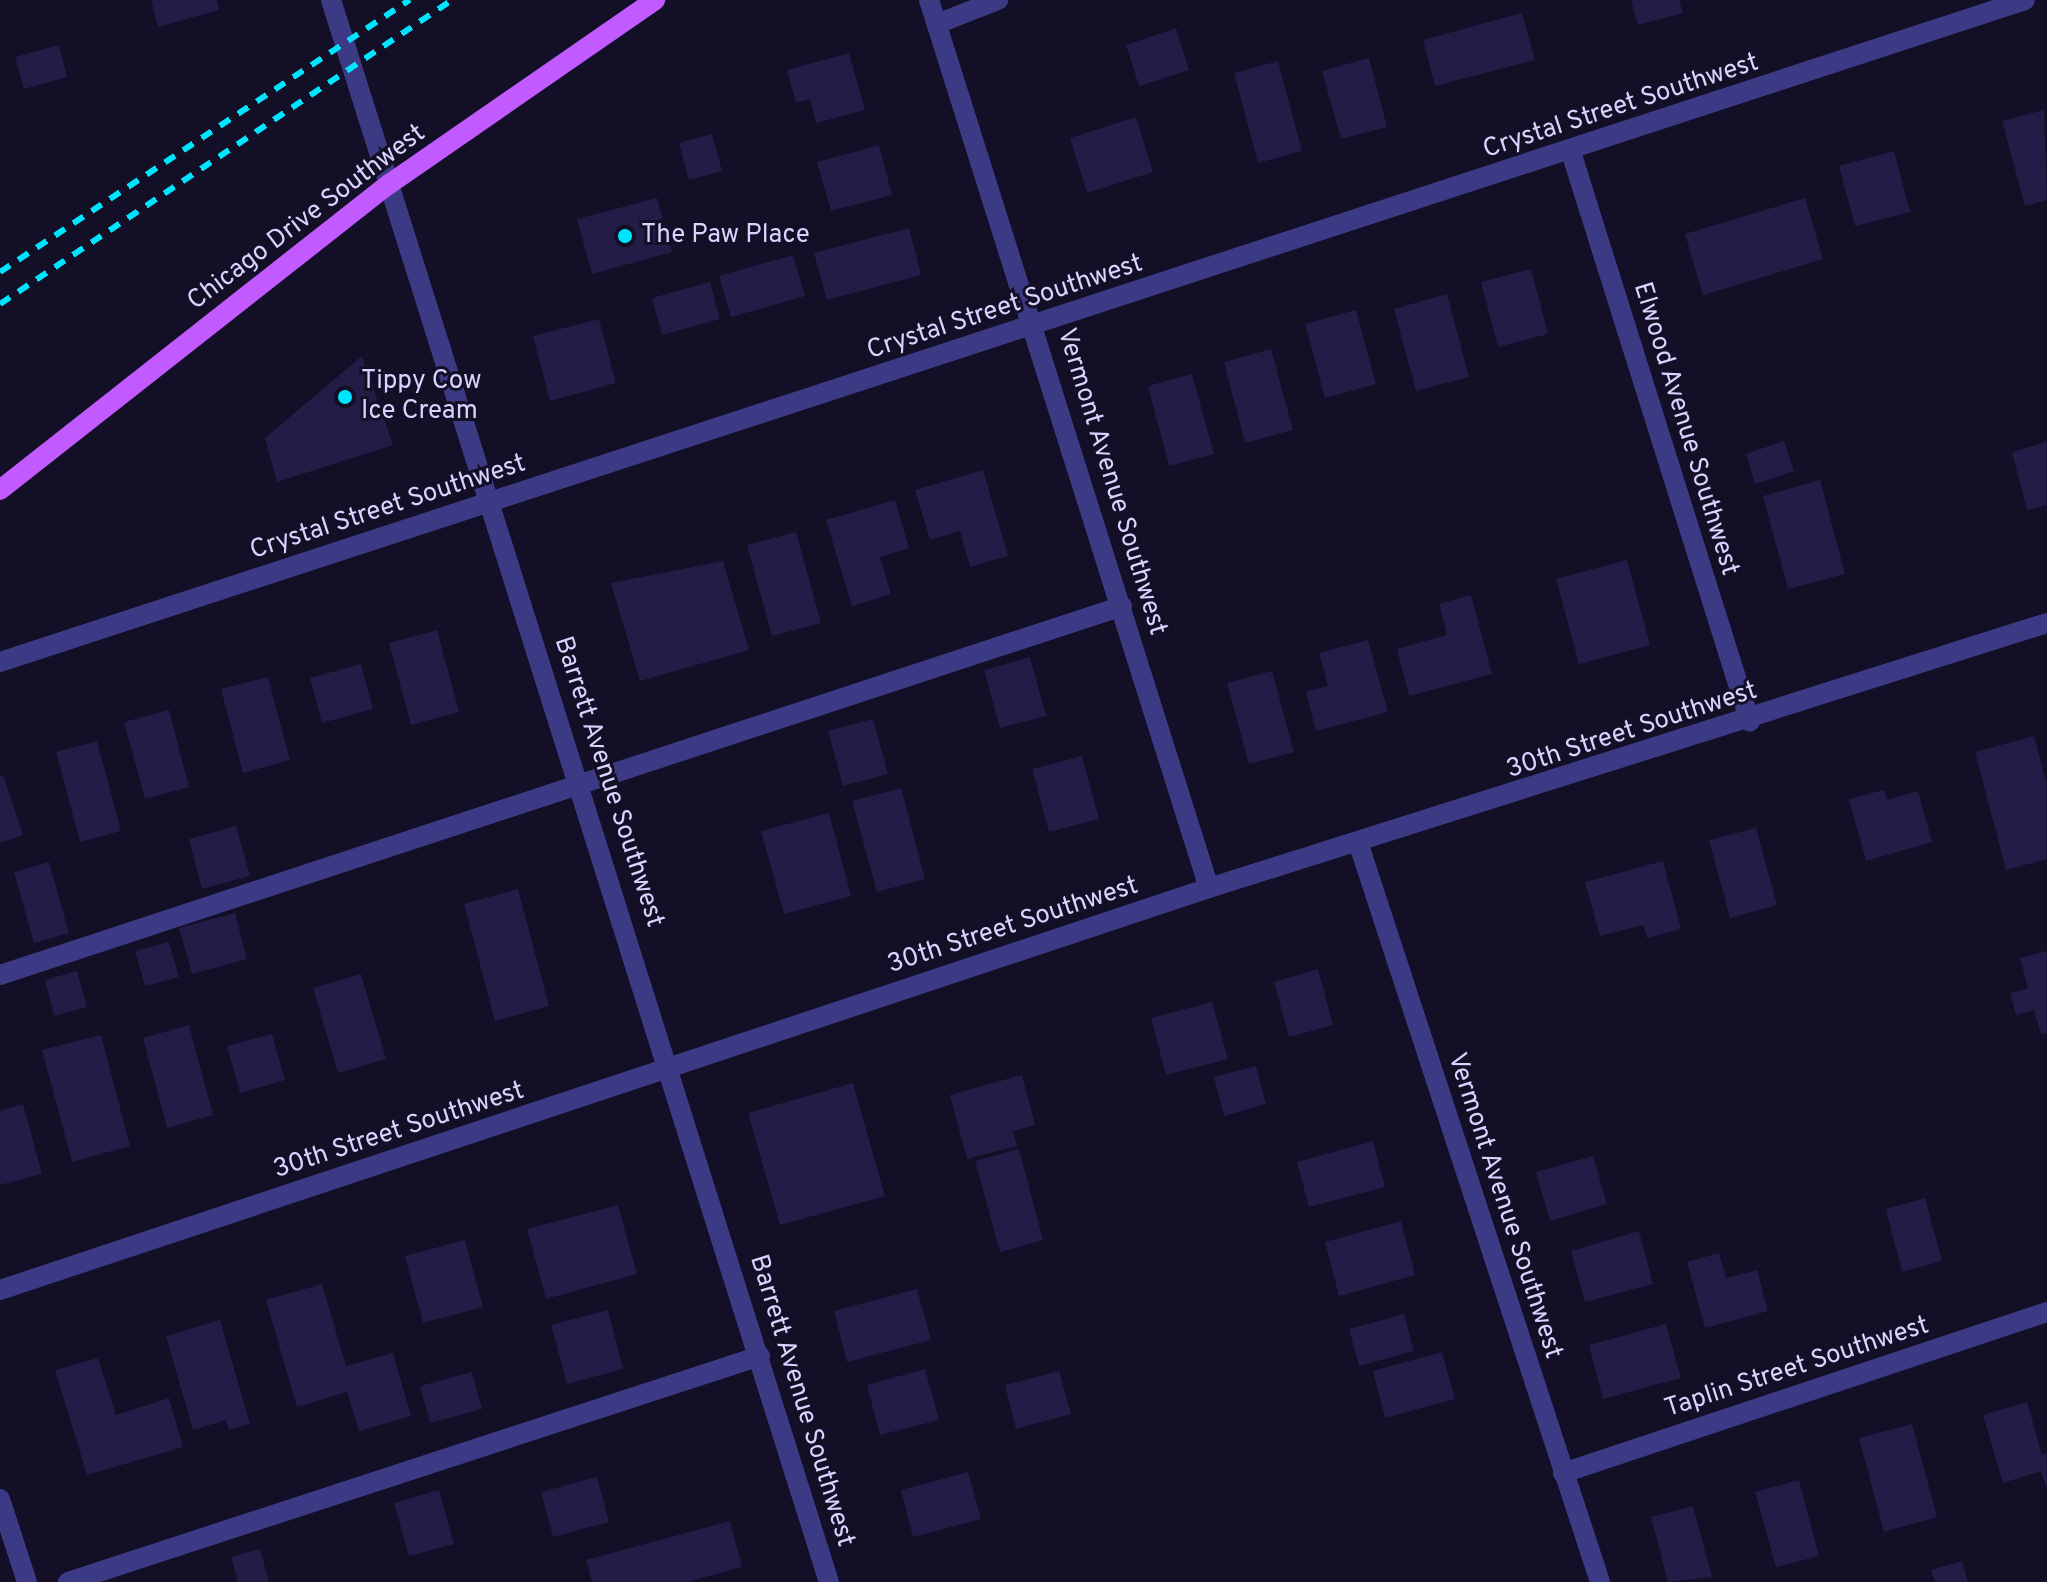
<!DOCTYPE html>
<style>
body{margin:0}
#map{position:relative;width:2047px;height:1582px;overflow:hidden;background:#130f26;font-family:Overpass,sans-serif}
div>[style]{position:absolute}
.building>*{inset:0;background:#241b47}
.lane>*{height:20px;margin:-10px;padding:0 10px;transform-origin:10px;border-radius:10px;background:#3d3a85}
.street>*{height:20px;margin:-10px;padding:0 10px;transform-origin:10px;border-radius:10px;background:#3d3a85}
.primary>*{height:20px;margin:-10px;padding:0 10px;transform-origin:10px;border-radius:10px;background:#c25bff}
.rail>*{height:6px;margin-top:-3px;transform-origin:0;background:repeating-linear-gradient(90deg,#00e5ff 0 12px,transparent 0 22px)}
.dots>*{width:22px;height:22px;translate:-50% -50%;box-sizing:border-box;border:4px solid #130f26;border-radius:50%}
span{translate:-50% -50%;white-space:nowrap;text-align:center;line-height:1.15;-webkit-text-stroke:6px #130f26;paint-order:stroke}
.street-label{font-size:26px;color:#d9d4ff}
.poi-label{font-size:26px;color:#d9d4ff}
.left{translate:0 -50%;text-align:left}
</style>
<div id="map">
<div class="building">
<i style="clip-path:polygon(151px 0,217px 0,219px 10px,158px 27px)"></i>
<i style="clip-path:polygon(1631px 0,1679px 0,1683px 13px,1638px 25px)"></i>
<i style="clip-path:polygon(1522px 13px,1535px 60px,1435px 86px,1423px 40px)"></i>
<i style="clip-path:polygon(1176px 28px,1189px 70px,1139px 86px,1126px 45px)"></i>
<i style="clip-path:polygon(59px 45px,67px 77px,24px 89px,15px 57px)"></i>
<i style="clip-path:polygon(849px 53px,865px 110px,816px 123px,810px 99px,796px 103px,787px 70px)"></i>
<i style="clip-path:polygon(1369px 58px,1387px 127px,1341px 139px,1322px 71px)"></i>
<i style="clip-path:polygon(1278px 61px,1302px 151px,1258px 163px,1234px 73px)"></i>
<i style="clip-path:polygon(2044px 110px,2047px 200px,2025px 206px,2002px 121px)"></i>
<i style="clip-path:polygon(1136px 117px,1153px 172px,1087px 193px,1070px 138px)"></i>
<i style="clip-path:polygon(712px 134px,722px 171px,689px 180px,679px 143px)"></i>
<i style="clip-path:polygon(879px 145px,892px 195px,831px 211px,817px 162px)"></i>
<i style="clip-path:polygon(1894px 151px,1910px 212px,1855px 226px,1839px 166px)"></i>
<i style="clip-path:polygon(657px 198px,672px 252px,592px 274px,577px 219px)"></i>
<i style="clip-path:polygon(1805px 198px,1823px 259px,1703px 295px,1685px 234px)"></i>
<i style="clip-path:polygon(909px 228px,921px 275px,827px 300px,814px 253px)"></i>
<i style="clip-path:polygon(793px 255px,805px 296px,731px 317px,719px 276px)"></i>
<i style="clip-path:polygon(1531px 269px,1548px 334px,1498px 347px,1481px 282px)"></i>
<i style="clip-path:polygon(710px 282px,720px 319px,662px 335px,652px 298px)"></i>
<i style="clip-path:polygon(1447px 294px,1469px 377px,1416px 391px,1394px 309px)"></i>
<i style="clip-path:polygon(1356px 310px,1376px 384px,1325px 398px,1305px 324px)"></i>
<i style="clip-path:polygon(599px 319px,616px 383px,550px 401px,533px 336px)"></i>
<i style="clip-path:polygon(1271px 349px,1293px 430px,1245px 443px,1224px 362px)"></i>
<i style="clip-path:polygon(362px 356px,393px 445px,277px 482px,265px 438px)"></i>
<i style="clip-path:polygon(1192px 374px,1214px 454px,1169px 466px,1148px 386px)"></i>
<i style="clip-path:polygon(1784px 441px,1794px 471px,1755px 484px,1746px 454px)"></i>
<i style="clip-path:polygon(2047px 442px,2047px 505px,2027px 510px,2012px 452px)"></i>
<i style="clip-path:polygon(983px 470px,1008px 556px,970px 567px,960px 531px,930px 540px,915px 490px)"></i>
<i style="clip-path:polygon(1820px 480px,1845px 574px,1788px 589px,1763px 496px)"></i>
<i style="clip-path:polygon(895px 500px,909px 548px,880px 557px,891px 594px,852px 606px,826px 520px)"></i>
<i style="clip-path:polygon(796px 532px,821px 623px,772px 636px,747px 545px)"></i>
<i style="clip-path:polygon(1627px 560px,1650px 645px,1579px 664px,1556px 579px)"></i>
<i style="clip-path:polygon(723px 561px,749px 650px,640px 681px,611px 583px)"></i>
<i style="clip-path:polygon(1471px 595px,1492px 674px,1409px 696px,1397px 649px,1447px 635px,1439px 604px)"></i>
<i style="clip-path:polygon(437px 630px,459px 712px,411px 725px,389px 643px)"></i>
<i style="clip-path:polygon(1368px 640px,1388px 712px,1316px 731px,1306px 692px,1328px 686px,1319px 653px)"></i>
<i style="clip-path:polygon(1030px 657px,1046px 716px,1000px 728px,984px 670px)"></i>
<i style="clip-path:polygon(361px 664px,373px 709px,322px 723px,310px 678px)"></i>
<i style="clip-path:polygon(1272px 671px,1294px 752px,1249px 764px,1227px 683px)"></i>
<i style="clip-path:polygon(268px 677px,290px 760px,243px 773px,221px 689px)"></i>
<i style="clip-path:polygon(169px 710px,189px 787px,145px 799px,124px 722px)"></i>
<i style="clip-path:polygon(873px 719px,888px 774px,843px 786px,828px 731px)"></i>
<i style="clip-path:polygon(2034px 736px,2047px 785px,2047px 859px,2006px 870px,1975px 752px)"></i>
<i style="clip-path:polygon(97px 741px,121px 831px,80px 842px,56px 752px)"></i>
<i style="clip-path:polygon(1082px 756px,1099px 819px,1049px 832px,1032px 769px)"></i>
<i style="clip-path:polygon(3px 775px,23px 835px,0 843px,0 776px)"></i>
<i style="clip-path:polygon(901px 788px,925px 879px,877px 892px,852px 801px)"></i>
<i style="clip-path:polygon(1884px 790px,1887px 800px,1918px 791px,1932px 842px,1866px 861px,1849px 799px)"></i>
<i style="clip-path:polygon(829px 813px,851px 896px,784px 914px,761px 831px)"></i>
<i style="clip-path:polygon(236px 826px,250px 876px,202px 889px,189px 839px)"></i>
<i style="clip-path:polygon(1756px 828px,1777px 905px,1730px 918px,1709px 840px)"></i>
<i style="clip-path:polygon(1663px 861px,1681px 929px,1647px 938px,1643px 925px,1600px 936px,1585px 882px)"></i>
<i style="clip-path:polygon(49px 862px,69px 933px,34px 943px,14px 872px)"></i>
<i style="clip-path:polygon(518px 889px,549px 1006px,495px 1021px,464px 904px)"></i>
<i style="clip-path:polygon(235px 913px,247px 959px,192px 974px,179px 928px)"></i>
<i style="clip-path:polygon(169px 942px,179px 977px,145px 986px,135px 951px)"></i>
<i style="clip-path:polygon(2047px 951px,2047px 1033px,2041px 1034px,2034px 1010px,2016px 1015px,2010px 993px,2028px 988px,2020px 958px)"></i>
<i style="clip-path:polygon(1318px 969px,1333px 1025px,1289px 1037px,1274px 982px)"></i>
<i style="clip-path:polygon(77px 971px,87px 1007px,54px 1016px,45px 980px)"></i>
<i style="clip-path:polygon(361px 974px,386px 1059px,338px 1073px,313px 988px)"></i>
<i style="clip-path:polygon(1212px 1002px,1228px 1059px,1166px 1075px,1151px 1018px)"></i>
<i style="clip-path:polygon(189px 1025px,213px 1115px,167px 1128px,143px 1038px)"></i>
<i style="clip-path:polygon(272px 1034px,285px 1080px,240px 1093px,227px 1046px)"></i>
<i style="clip-path:polygon(101px 1035px,130px 1146px,72px 1162px,42px 1050px)"></i>
<i style="clip-path:polygon(1256px 1066px,1266px 1104px,1224px 1116px,1214px 1077px)"></i>
<i style="clip-path:polygon(1022px 1075px,1035px 1125px,1013px 1131px,1017px 1146px,967px 1159px,950px 1095px)"></i>
<i style="clip-path:polygon(853px 1083px,885px 1196px,780px 1225px,748px 1113px)"></i>
<i style="clip-path:polygon(23px 1104px,42px 1174px,0 1185px,0 1111px)"></i>
<i style="clip-path:polygon(1373px 1141px,1385px 1187px,1309px 1207px,1297px 1162px)"></i>
<i style="clip-path:polygon(1019px 1149px,1043px 1240px,1000px 1252px,975px 1161px)"></i>
<i style="clip-path:polygon(1593px 1156px,1607px 1204px,1550px 1221px,1536px 1172px)"></i>
<i style="clip-path:polygon(1925px 1198px,1942px 1261px,1902px 1272px,1886px 1209px)"></i>
<i style="clip-path:polygon(618px 1205px,637px 1274px,546px 1299px,527px 1229px)"></i>
<i style="clip-path:polygon(1401px 1221px,1415px 1275px,1339px 1296px,1325px 1242px)"></i>
<i style="clip-path:polygon(1639px 1231px,1653px 1284px,1585px 1302px,1571px 1251px)"></i>
<i style="clip-path:polygon(465px 1240px,483px 1307px,423px 1323px,405px 1256px)"></i>
<i style="clip-path:polygon(1719px 1253px,1726px 1278px,1757px 1270px,1768px 1311px,1705px 1328px,1687px 1262px)"></i>
<i style="clip-path:polygon(322px 1284px,346px 1366px,393px 1353px,411px 1416px,359px 1431px,347px 1392px,297px 1407px,266px 1300px)"></i>
<i style="clip-path:polygon(917px 1289px,931px 1340px,847px 1362px,834px 1311px)"></i>
<i style="clip-path:polygon(608px 1310px,623px 1369px,567px 1384px,551px 1325px)"></i>
<i style="clip-path:polygon(1404px 1314px,1414px 1351px,1359px 1366px,1349px 1329px)"></i>
<i style="clip-path:polygon(220px 1320px,250px 1424px,229px 1430px,226px 1420px,193px 1430px,166px 1336px)"></i>
<i style="clip-path:polygon(1666px 1324px,1681px 1378px,1603px 1399px,1589px 1345px)"></i>
<i style="clip-path:polygon(1442px 1352px,1455px 1399px,1385px 1418px,1373px 1371px)"></i>
<i style="clip-path:polygon(98px 1358px,116px 1415px,169px 1398px,183px 1447px,87px 1475px,55px 1370px)"></i>
<i style="clip-path:polygon(925px 1369px,939px 1420px,880px 1435px,867px 1385px)"></i>
<i style="clip-path:polygon(1059px 1371px,1071px 1414px,1016px 1429px,1005px 1385px)"></i>
<i style="clip-path:polygon(472px 1372px,482px 1409px,430px 1423px,420px 1386px)"></i>
<i style="clip-path:polygon(2027px 1402px,2042px 1455px,2047px 1453px,2047px 1489px,2041px 1471px,2003px 1483px,1983px 1415px)"></i>
<i style="clip-path:polygon(1912px 1424px,1937px 1517px,1884px 1532px,1859px 1438px)"></i>
<i style="clip-path:polygon(968px 1472px,981px 1519px,913px 1537px,901px 1490px)"></i>
<i style="clip-path:polygon(597px 1477px,609px 1522px,553px 1537px,541px 1492px)"></i>
<i style="clip-path:polygon(1799px 1480px,1819px 1556px,1776px 1567px,1755px 1492px)"></i>
<i style="clip-path:polygon(439px 1490px,454px 1544px,409px 1556px,394px 1503px)"></i>
<i style="clip-path:polygon(1693px 1506px,1712px 1577px,1668px 1582px,1651px 1517px)"></i>
<i style="clip-path:polygon(730px 1521px,742px 1567px,688px 1582px,592px 1582px,586px 1560px)"></i>
<i style="clip-path:polygon(260px 1549px,269px 1582px,238px 1582px,231px 1557px)"></i>
<i style="clip-path:polygon(1962px 1561px,1968px 1582px,1935px 1582px,1931px 1570px)"></i>
</div>
<div class="lane">
<i style="left:937px;top:24px;width:66px;rotate:-21.5deg"></i>
<i style="left:0;top:975px;width:1181px;rotate:-18.2deg"></i>
<i style="left:68px;top:1582px;width:728px;rotate:-18.09deg"></i>
</div>
<div class="street">
<i style="left:331px;top:0;width:1659px;rotate:72.53deg"></i>
<i style="left:929px;top:0;width:931px;rotate:72.5deg"></i>
<i style="left:1571px;top:152px;width:597px;rotate:72.57deg"></i>
<i style="left:0;top:662px;width:2130px;rotate:-18.1deg"></i>
<i style="left:1359px;top:845px;width:775px;rotate:71.89deg"></i>
<i style="left:0;top:1290px;width:1274px;rotate:-18.39deg"></i>
<i style="left:1209px;top:888px;width:879px;rotate:-17.55deg"></i>
<i style="left:1563px;top:1473px;width:510px;rotate:-18.4deg"></i>
<i style="left:0;top:1499px;width:87px;rotate:72deg"></i>
</div>
<div class="primary">
<i style="left:0;top:490px;width:494px;rotate:-38.2deg"></i>
<i style="left:388px;top:185px;width:325px;rotate:-34.7deg"></i>
</div>
<div class="rail">
<i style="left:0;top:272px;width:492px;rotate:-33.6deg"></i>
<i style="left:0;top:304px;width:545px;rotate:-33.92deg"></i>
</div>
<div class="dots">
<i style="left:625px;top:236px;background:#00e5ff"></i>
<i style="left:345px;top:397px;background:#00e5ff"></i>
</div>
<div class="street-label">
<span style="left:1621px;top:107px;rotate:-18deg">Crystal Street Southwest</span>
<span style="left:307px;top:218px;rotate:-37deg">Chicago Drive Southwest</span>
<span style="left:1005px;top:308px;rotate:-18deg">Crystal Street Southwest</span>
<span style="left:1685px;top:429px;rotate:73deg">Elwood Avenue Southwest</span>
<span style="left:1111px;top:482px;rotate:73deg">Vermont Avenue Southwest</span>
<span style="left:388px;top:508px;rotate:-18deg">Crystal Street Southwest</span>
<span style="left:1632px;top:731px;rotate:-18deg">30th Street Southwest</span>
<span style="left:608px;top:782px;rotate:72deg">Barrett Avenue Southwest</span>
<span style="left:1013px;top:926px;rotate:-18deg">30th Street Southwest</span>
<span style="left:399px;top:1131px;rotate:-18deg">30th Street Southwest</span>
<span style="left:1504px;top:1206px;rotate:72deg">Vermont Avenue Southwest</span>
<span style="left:1797px;top:1368px;rotate:-18deg">Taplin Street Southwest</span>
<span style="left:801px;top:1401px;rotate:73deg">Barrett Avenue Southwest</span>
</div>
<div class="poi-label">
<span class="left" style="left:641px;top:236px">The Paw Place</span>
<span class="left" style="left:361px;top:397px">Tippy Cow<br>Ice Cream</span>
</div>
</div>
